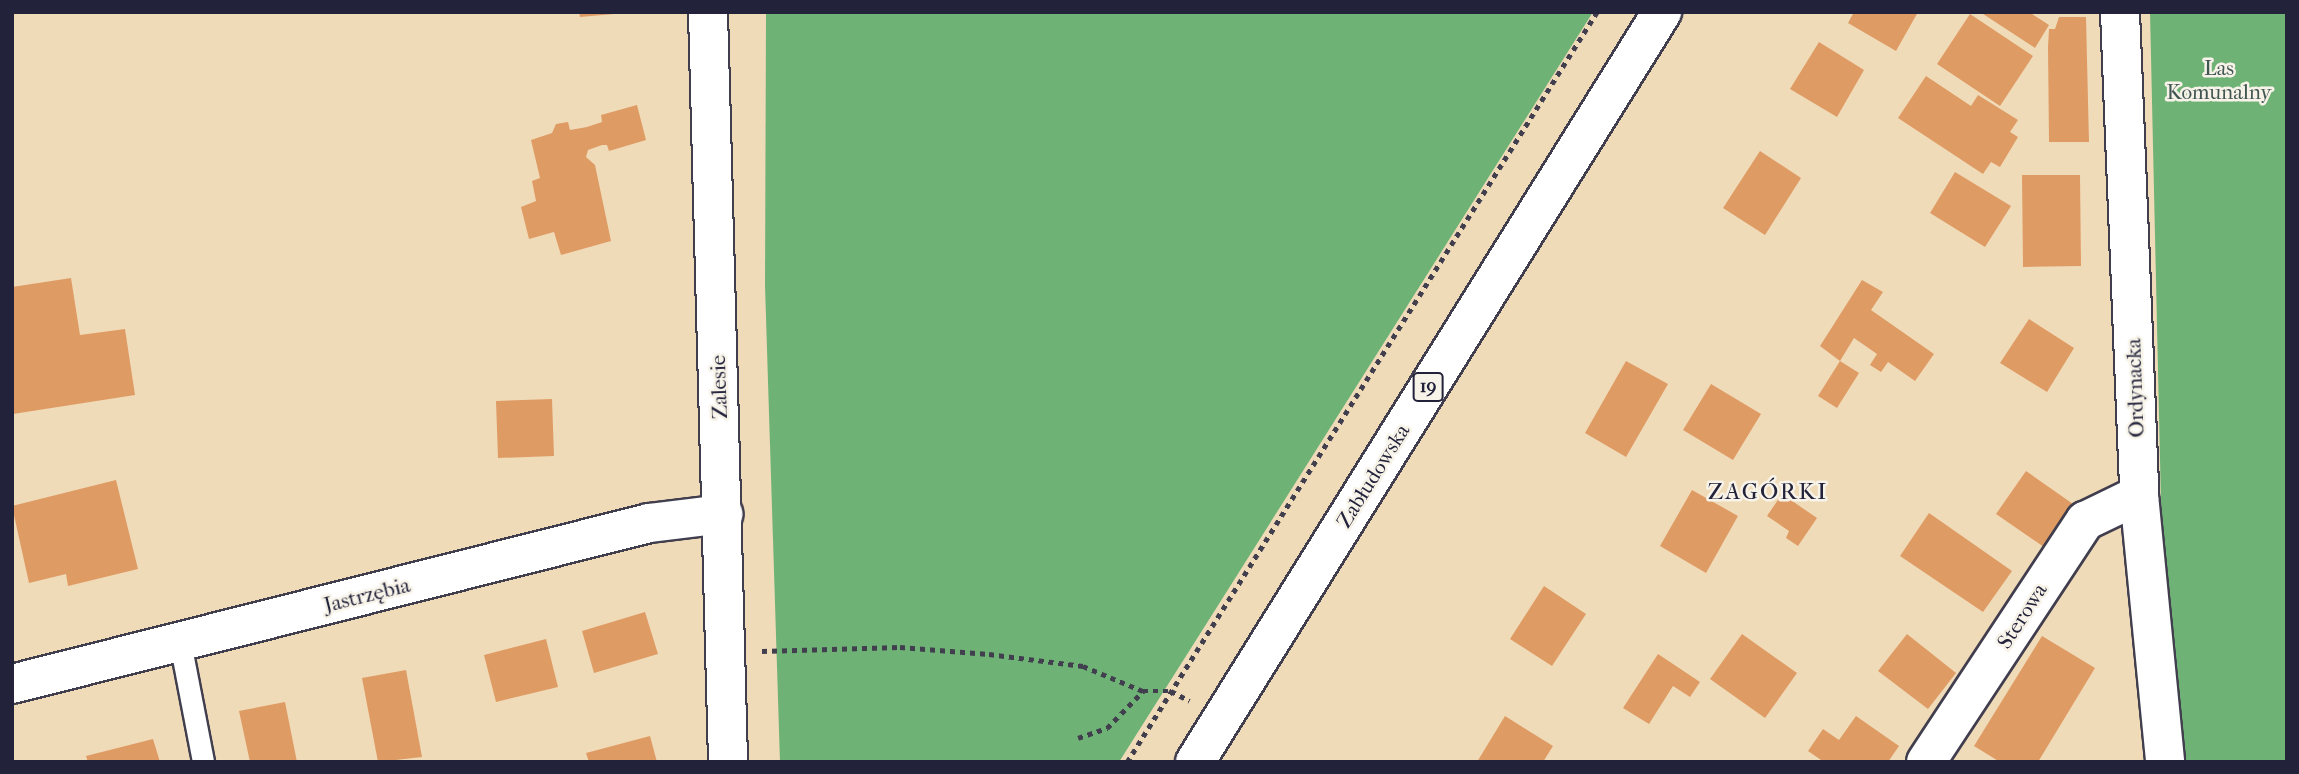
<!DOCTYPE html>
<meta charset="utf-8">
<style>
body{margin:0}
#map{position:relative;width:2299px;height:774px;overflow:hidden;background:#f0dbb9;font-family:"IM FELL French Canon",serif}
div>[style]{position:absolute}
.forest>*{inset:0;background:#6fb276}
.building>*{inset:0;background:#df9b64}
.path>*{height:4.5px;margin-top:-2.25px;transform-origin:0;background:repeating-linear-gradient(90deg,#413e4e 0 5px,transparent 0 10px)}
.roads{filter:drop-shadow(2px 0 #413e4e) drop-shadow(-2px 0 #413e4e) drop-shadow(0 2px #413e4e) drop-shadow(0 -2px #413e4e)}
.service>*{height:21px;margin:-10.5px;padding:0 10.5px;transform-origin:10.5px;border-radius:10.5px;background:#fff}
.minor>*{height:38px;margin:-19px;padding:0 19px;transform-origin:19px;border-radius:19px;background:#fff}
.trunk>*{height:38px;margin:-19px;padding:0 19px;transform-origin:19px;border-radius:19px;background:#fff}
span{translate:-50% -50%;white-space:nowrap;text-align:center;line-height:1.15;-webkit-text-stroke:5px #f7f3e8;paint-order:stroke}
.shield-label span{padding:2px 5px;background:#f7f3e8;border:2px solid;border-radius:5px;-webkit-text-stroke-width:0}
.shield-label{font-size:19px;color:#22223b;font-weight:700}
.park-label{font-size:21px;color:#415653}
.street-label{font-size:21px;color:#22223b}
.neighbourhood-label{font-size:23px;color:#22223b;letter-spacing:2px}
.frame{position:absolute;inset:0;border:14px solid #22223b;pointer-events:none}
</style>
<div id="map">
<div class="forest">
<i style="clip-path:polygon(766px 12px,1593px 12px,1119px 762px,780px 762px,765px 286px)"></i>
<i style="clip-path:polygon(2150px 12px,2287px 12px,2287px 762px,2183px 762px,2161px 504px)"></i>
</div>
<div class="building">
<i style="clip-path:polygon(579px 12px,614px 12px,614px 14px,580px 17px)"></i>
<i style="clip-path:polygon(1854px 12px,1918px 12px,1896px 51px,1848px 23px)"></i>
<i style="clip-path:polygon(1980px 12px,2029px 12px,2049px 25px,2035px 48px)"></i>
<i style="clip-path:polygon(1970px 14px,2033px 56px,2000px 106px,1937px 64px)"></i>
<i style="clip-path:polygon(2059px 17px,2086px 17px,2089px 142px,2049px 142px,2048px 47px,2049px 29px,2055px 29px)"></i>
<i style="clip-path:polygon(1819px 42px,1864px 70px,1837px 117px,1790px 89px)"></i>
<i style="clip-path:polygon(1926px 76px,1971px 106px,1978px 95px,2018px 120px,2010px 132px,2018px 137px,2000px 167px,1991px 162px,1983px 174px,1898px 118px)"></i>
<i style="clip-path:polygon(637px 105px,646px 140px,609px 151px,607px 145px,602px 145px,588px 150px,586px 157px,595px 165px,611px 241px,561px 255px,554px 232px,529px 239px,521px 207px,536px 201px,532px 181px,540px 178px,531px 140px,552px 133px,556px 124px,568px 122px,570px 130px,587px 127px,602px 122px,601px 115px)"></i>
<i style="clip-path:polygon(1760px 151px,1801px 178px,1765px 235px,1723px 208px)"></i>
<i style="clip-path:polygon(1955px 172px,2011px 206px,1985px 247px,1930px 213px)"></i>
<i style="clip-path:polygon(2022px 175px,2080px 175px,2081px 266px,2023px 267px)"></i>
<i style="clip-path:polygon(71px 278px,80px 335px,125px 329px,135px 395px,13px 414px,12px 287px)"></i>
<i style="clip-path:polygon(1862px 280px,1883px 292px,1871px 310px,1934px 354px,1915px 381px,1888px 362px,1881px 372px,1870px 365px,1877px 354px,1854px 338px,1840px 361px,1820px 346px)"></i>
<i style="clip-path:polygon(2029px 319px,2074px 348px,2047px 392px,2000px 363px)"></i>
<i style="clip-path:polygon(1626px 361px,1668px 384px,1626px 457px,1585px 433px)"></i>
<i style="clip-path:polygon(1840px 361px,1859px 373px,1837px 408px,1818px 396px)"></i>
<i style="clip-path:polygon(1711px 384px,1761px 414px,1733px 460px,1683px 430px)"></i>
<i style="clip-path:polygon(552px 399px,554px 456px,498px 458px,496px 401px)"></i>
<i style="clip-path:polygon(2026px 471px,2073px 504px,2044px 547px,1996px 514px)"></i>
<i style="clip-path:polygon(116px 480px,138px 569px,68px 586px,66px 574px,29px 583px,12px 506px)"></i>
<i style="clip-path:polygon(1692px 490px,1738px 516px,1706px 573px,1660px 546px)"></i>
<i style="clip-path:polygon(1782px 494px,1817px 518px,1798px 546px,1786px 538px,1789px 531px,1767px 516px)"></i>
<i style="clip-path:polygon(1929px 513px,2012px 571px,1983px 612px,1900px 556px)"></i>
<i style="clip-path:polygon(1544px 586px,1586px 614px,1552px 666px,1510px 639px)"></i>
<i style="clip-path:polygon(645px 612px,658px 654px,594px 673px,582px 631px)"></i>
<i style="clip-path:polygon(1742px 634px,1797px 673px,1765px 718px,1710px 679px)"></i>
<i style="clip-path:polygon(1907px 634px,1956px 673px,1928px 709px,1878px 671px)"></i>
<i style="clip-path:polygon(2042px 636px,2095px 668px,2038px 762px,2000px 762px,1974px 746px)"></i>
<i style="clip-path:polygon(546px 639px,558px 687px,496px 702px,484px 655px)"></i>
<i style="clip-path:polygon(1658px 654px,1700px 682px,1690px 697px,1673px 686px,1649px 724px,1623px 708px)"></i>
<i style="clip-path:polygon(406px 670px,422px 757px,378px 762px,362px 678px)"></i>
<i style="clip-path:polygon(285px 702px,297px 762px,250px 762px,239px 711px)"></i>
<i style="clip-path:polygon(1505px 716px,1553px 746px,1543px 762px,1477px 762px)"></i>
<i style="clip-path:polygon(1856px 716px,1899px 746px,1888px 762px,1824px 762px,1808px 751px,1823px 729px,1839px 740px)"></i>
<i style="clip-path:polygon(650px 736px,657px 762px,589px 762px,586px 753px)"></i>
<i style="clip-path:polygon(153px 739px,160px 762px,88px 762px,86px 756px)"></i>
</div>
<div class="path">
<i style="left:762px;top:651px;width:138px;rotate:-1.7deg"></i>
<i style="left:900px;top:647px;width:89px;rotate:4.5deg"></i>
<i style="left:989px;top:654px;width:95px;rotate:7.3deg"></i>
<i style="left:1083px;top:666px;width:65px;rotate:22.6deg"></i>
<i style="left:1078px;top:738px;width:31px;rotate:-19deg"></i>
<i style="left:1107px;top:728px;width:52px;rotate:-45.8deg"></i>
<i style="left:1143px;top:691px;width:28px"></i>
<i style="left:1171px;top:691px;width:21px;rotate:28deg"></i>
<i style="left:1127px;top:762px;width:885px;rotate:-57.93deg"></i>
</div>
<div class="roads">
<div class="service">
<i style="left:180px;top:642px;width:122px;rotate:79.1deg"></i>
</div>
<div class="minor">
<i style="left:708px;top:12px;width:750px;rotate:88.47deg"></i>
<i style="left:2120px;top:12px;width:483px;rotate:87.7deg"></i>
<i style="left:2139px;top:495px;width:268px;rotate:84.4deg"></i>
<i style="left:12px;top:684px;width:657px;rotate:-14.18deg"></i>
<i style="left:649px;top:523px;width:75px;rotate:-6.9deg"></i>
<i style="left:1926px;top:762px;width:289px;rotate:-56.6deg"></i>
<i style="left:2085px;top:521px;width:60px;rotate:-25.7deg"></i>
</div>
<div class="trunk">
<i style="left:1195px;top:762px;width:884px;rotate:-58.09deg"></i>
</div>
</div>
<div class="shield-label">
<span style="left:1428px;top:387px">19</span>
</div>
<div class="park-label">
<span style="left:2219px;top:80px">Las<br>Komunalny</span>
</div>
<div class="street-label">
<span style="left:719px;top:387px;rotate:-92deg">Zalesie</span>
<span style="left:2135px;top:388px;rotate:-92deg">Ordynacka</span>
<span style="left:1373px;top:476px;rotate:-58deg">Zabłudowska</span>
<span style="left:367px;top:595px;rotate:-14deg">Jastrzębia</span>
<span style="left:2022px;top:616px;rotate:-57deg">Sterowa</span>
</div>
<div class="neighbourhood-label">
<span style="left:1768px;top:492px">ZAGÓRKI</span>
</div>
<div class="frame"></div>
</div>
